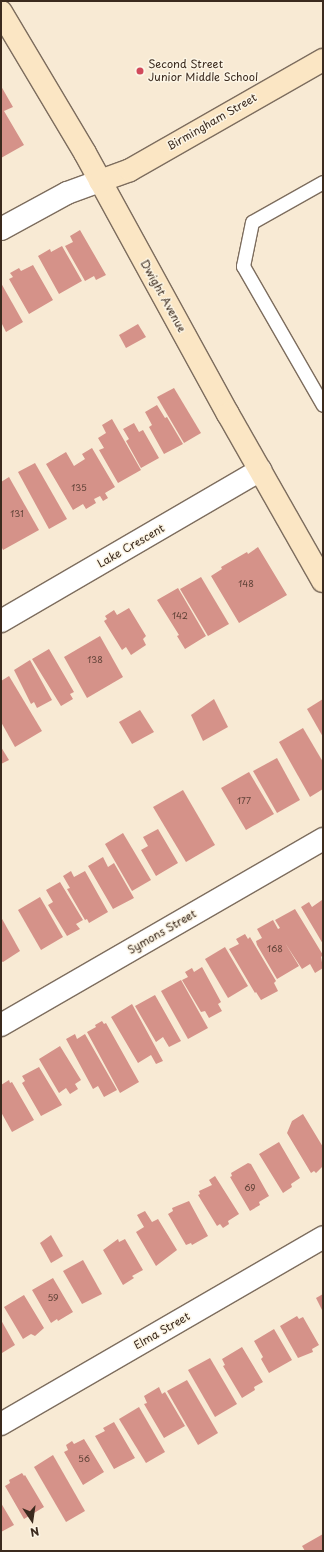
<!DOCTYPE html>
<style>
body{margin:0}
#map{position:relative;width:324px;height:1552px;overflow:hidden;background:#f8ead4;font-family:"Playpen Sans",sans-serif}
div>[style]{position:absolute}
.building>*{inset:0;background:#d59289}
.roads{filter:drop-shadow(1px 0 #7d6d5e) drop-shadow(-1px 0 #7d6d5e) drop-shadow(0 1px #7d6d5e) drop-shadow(0 -1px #7d6d5e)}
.lane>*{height:13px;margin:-6.5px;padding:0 6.5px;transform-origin:6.5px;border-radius:6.5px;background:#fff}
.street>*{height:22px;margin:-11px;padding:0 11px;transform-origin:11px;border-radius:11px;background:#fff}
.secondary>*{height:22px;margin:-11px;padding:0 11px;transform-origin:11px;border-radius:11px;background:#fbe6c4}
.dots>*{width:11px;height:11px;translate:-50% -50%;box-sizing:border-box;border:2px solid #fcf5e5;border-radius:50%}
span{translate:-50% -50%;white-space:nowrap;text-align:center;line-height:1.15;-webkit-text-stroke:3px #fcf5e5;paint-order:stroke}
.number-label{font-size:9px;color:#624439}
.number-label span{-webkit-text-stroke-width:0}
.poi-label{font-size:11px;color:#3b2a1e}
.left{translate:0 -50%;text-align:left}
.street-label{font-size:11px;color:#3b2a1e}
.frame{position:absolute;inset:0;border:2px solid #3b2a1e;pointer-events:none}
.north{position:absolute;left:12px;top:1500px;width:40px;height:40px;-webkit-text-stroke:3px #fcf5e5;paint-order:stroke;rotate:167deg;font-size:11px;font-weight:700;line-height:16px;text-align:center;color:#3b2a1e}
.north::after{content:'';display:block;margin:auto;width:14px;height:18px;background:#3b2a1e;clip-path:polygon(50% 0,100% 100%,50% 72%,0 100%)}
</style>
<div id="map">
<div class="building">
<i style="clip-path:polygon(1px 86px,13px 107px,4px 111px,24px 145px,1px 158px)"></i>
<i style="clip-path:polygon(80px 230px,106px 275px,96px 280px,94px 276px,85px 281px,65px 246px,73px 242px,70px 236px)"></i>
<i style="clip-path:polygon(62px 246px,82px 281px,59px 294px,38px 256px,50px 249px,51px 252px)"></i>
<i style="clip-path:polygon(33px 265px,53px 300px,29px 314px,9px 279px,13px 277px,10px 273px,19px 268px,21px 271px)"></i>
<i style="clip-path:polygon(1px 283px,23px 322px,6px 332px,1px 322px)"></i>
<i style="clip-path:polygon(138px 324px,146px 337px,126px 348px,119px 335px)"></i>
<i style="clip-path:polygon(174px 388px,201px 433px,184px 443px,157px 397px)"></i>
<i style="clip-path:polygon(157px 405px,165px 418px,167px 417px,183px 444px,164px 454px,149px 427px,152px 425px,145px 412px)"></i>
<i style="clip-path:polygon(112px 419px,141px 470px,118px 483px,99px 450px,104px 448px,98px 438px,106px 433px,102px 425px)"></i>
<i style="clip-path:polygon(134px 423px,139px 432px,143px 430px,159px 458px,141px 468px,126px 441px,129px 439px,123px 429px)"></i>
<i style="clip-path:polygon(92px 448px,115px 487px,105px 493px,108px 498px,103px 501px,100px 496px,94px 499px,96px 503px,86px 509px,83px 504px,73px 510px,46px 464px,66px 452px,74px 466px,85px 459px,82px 454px)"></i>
<i style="clip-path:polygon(35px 463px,67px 519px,49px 529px,18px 472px)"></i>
<i style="clip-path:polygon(9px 477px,39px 530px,3px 550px,1px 546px,1px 482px)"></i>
<i style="clip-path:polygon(258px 547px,287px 595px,239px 623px,211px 576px,222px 569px,221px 567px,247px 552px,248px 554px)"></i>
<i style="clip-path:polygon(201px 577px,229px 624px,208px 636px,180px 589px)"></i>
<i style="clip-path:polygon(178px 588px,206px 636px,185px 649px,177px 636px,179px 635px,157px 600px)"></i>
<i style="clip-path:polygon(129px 608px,146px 636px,143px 639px,146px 645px,131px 655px,126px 647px,122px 650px,104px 621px,107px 619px,105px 616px,114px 610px,117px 615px)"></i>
<i style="clip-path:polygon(100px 636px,123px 677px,87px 698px,64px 657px)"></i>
<i style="clip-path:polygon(49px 649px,74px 692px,70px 694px,73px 699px,61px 706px,32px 659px)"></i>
<i style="clip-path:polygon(30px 660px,52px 700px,37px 708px,34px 702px,31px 704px,14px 670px)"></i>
<i style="clip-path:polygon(9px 676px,42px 731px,15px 747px,1px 722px,1px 681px)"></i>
<i style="clip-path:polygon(214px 699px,228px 727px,203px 741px,191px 715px)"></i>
<i style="clip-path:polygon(323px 699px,323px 737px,307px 709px)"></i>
<i style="clip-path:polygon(140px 710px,154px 732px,132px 744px,119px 722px)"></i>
<i style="clip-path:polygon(303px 728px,323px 762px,323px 789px,310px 797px,279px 742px)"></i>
<i style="clip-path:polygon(1px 747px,9px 760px,1px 764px)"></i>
<i style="clip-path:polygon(277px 758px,300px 800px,277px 813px,253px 771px)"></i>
<i style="clip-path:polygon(249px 772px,274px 814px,246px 830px,221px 788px)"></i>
<i style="clip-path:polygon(183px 790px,215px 845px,186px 862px,153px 807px)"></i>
<i style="clip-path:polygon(158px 829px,178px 863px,156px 876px,141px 850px,148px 846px,143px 837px)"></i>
<i style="clip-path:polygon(123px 833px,151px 880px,132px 891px,105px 844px)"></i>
<i style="clip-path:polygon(103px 857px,108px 867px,114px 863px,134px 898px,113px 909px,88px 866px)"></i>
<i style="clip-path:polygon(71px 871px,74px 877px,85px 871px,108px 912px,89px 923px,87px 919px,85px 920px,67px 889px,70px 888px,63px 876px)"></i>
<i style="clip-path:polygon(60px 882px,83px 920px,76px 924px,80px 929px,67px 936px,48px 905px,53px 902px,46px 890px)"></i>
<i style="clip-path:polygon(40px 897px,63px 937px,41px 950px,18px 910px)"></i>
<i style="clip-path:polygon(322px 900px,323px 901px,323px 944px,301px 907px,309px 902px,312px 907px)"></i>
<i style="clip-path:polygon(295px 909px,323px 955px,321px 957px,323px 968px,315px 973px,310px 964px,302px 969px,285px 943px,299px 966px,277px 979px,257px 945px,256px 941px,262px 938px,257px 929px,273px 920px,278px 929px,280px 928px,275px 920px)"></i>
<i style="clip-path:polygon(1px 917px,20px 951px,3px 962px,1px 961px)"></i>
<i style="clip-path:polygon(245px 934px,248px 939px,250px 937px,276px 981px,274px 983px,278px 991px,261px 1000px,256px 992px,255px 993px,229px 949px,239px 944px,236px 939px)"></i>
<i style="clip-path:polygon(225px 947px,248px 986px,228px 998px,205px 959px)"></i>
<i style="clip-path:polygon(202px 967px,221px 1002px,218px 1004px,222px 1011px,209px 1018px,205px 1011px,201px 1012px,182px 980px,188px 977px,185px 972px,192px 968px,194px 972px)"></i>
<i style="clip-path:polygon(181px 980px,208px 1028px,188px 1039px,161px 991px)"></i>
<i style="clip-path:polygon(155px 995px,181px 1041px,169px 1047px,163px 1037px,156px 1042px,135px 1006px)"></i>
<i style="clip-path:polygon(132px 1004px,163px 1061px,156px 1064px,151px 1055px,138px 1063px,111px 1017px)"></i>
<i style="clip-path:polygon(102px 1021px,104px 1024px,106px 1023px,139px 1082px,120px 1093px,87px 1032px,96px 1027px,95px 1025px)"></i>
<i style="clip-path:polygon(75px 1034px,77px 1039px,85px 1034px,117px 1090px,104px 1097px,98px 1086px,93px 1089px,66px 1039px)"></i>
<i style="clip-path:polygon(60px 1046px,81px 1080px,75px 1084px,78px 1089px,70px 1094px,66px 1088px,59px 1093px,39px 1059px)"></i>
<i style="clip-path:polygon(39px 1067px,62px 1105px,41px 1116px,22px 1083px,25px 1081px,22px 1076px)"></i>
<i style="clip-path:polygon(9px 1080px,10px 1083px,12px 1082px,34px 1120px,12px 1132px,1px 1112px,1px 1085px)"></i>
<i style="clip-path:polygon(303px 1114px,323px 1147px,323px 1166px,316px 1173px,314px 1171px,311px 1173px,287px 1133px,292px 1121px)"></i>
<i style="clip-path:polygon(279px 1142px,300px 1178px,291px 1184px,292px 1187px,283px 1193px,259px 1154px)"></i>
<i style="clip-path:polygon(248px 1163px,251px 1164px,269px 1196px,259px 1202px,260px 1205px,250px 1211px,230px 1177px,232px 1176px,231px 1173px)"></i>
<i style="clip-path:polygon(215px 1176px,239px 1214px,228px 1221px,229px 1224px,223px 1228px,220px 1224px,217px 1226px,198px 1195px,200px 1194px,199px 1191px,212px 1185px,209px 1180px)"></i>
<i style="clip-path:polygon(189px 1201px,208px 1236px,192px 1245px,191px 1243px,186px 1245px,168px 1214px,173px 1211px,172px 1208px)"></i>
<i style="clip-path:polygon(145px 1211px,152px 1222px,158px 1219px,177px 1250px,156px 1266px,136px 1232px,144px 1227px,137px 1215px)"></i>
<i style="clip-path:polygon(51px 1235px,63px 1256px,51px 1263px,40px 1243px)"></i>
<i style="clip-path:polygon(118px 1239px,119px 1242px,125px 1239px,143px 1270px,132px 1276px,134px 1278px,123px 1285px,103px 1250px)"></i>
<i style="clip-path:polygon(83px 1260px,102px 1294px,82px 1304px,63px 1271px)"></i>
<i style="clip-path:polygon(53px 1278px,73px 1312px,58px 1321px,57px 1319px,51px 1323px,32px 1290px)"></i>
<i style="clip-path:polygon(323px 1294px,323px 1312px,316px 1298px)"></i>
<i style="clip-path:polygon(24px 1295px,44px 1328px,35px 1336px,31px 1334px,23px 1339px,4px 1307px)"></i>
<i style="clip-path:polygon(297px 1316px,299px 1319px,303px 1317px,319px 1345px,312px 1349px,313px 1352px,298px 1358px,280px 1326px)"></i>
<i style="clip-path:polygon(1px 1320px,15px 1345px,2px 1353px,1px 1351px)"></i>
<i style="clip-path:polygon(274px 1329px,292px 1360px,269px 1373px,261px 1359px,263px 1357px,254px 1341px)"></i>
<i style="clip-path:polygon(242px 1347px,263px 1382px,254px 1387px,255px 1390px,242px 1398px,223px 1366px,225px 1365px,222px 1359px)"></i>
<i style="clip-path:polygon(210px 1358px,237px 1404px,215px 1417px,188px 1370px)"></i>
<i style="clip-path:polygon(187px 1380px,218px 1433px,198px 1445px,167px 1391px)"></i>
<i style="clip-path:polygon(159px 1387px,162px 1394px,165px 1392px,185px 1426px,164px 1438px,144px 1404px,147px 1403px,144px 1396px)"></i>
<i style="clip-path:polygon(139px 1407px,165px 1452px,146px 1463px,119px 1419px)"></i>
<i style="clip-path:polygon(114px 1422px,135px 1458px,114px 1469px,95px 1436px,105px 1431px,103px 1428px)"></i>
<i style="clip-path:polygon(84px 1439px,104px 1472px,83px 1485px,64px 1452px,68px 1450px,66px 1445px,72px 1441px,74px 1444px)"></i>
<i style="clip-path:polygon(53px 1455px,85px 1511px,66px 1522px,34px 1467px)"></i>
<i style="clip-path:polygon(22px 1473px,24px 1476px,25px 1475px,44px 1507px,24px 1519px,5px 1486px,10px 1483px,9px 1480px)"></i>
<i style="clip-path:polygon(1px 1503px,14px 1525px,1px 1532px)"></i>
<i style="clip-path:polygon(323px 1534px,323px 1551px,305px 1551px,302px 1546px)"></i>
</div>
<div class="roads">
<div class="lane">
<i style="left:323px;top:182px;width:81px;rotate:150.6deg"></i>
<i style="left:252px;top:222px;width:45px;rotate:101.6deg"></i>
<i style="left:243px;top:266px;width:160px;rotate:60.1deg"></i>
</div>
<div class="street">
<i style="left:1px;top:229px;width:75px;rotate:-28.6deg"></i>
<i style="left:67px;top:193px;width:35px;rotate:-20deg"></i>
<i style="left:1px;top:621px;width:300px;rotate:-30.2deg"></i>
<i style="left:1px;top:1025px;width:372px;rotate:-30deg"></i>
<i style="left:1px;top:1424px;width:372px;rotate:-30.1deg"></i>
</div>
<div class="secondary">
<i style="left:1px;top:12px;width:164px;rotate:59.2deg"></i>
<i style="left:85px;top:153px;width:298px;rotate:61.3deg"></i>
<i style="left:228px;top:414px;width:192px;rotate:60.4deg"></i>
<i style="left:100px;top:181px;width:32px;rotate:-20deg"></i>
<i style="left:130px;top:170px;width:222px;rotate:-29.7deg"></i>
</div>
</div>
<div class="dots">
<i style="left:140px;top:71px;background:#d1495b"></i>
</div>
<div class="number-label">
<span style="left:79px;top:487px">135</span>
<span style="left:17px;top:513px">131</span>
<span style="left:246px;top:583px">148</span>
<span style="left:180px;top:615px">142</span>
<span style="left:95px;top:659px">138</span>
<span style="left:244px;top:800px">177</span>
<span style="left:275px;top:948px">168</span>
<span style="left:250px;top:1187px">69</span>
<span style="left:53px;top:1297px">59</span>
<span style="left:84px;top:1458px">56</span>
</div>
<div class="poi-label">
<span class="left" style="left:148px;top:71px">Second Street<br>Junior Middle School</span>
</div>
<div class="street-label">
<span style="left:212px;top:122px;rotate:-30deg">Birmingham Street</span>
<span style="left:163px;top:296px;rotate:61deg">Dwight Avenue</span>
<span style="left:131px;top:546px;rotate:-30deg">Lake Crescent</span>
<span style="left:162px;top:932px;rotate:-30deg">Symons Street</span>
<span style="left:162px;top:1331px;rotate:-30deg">Elma Street</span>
</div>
<div class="frame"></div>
<div class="north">N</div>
</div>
